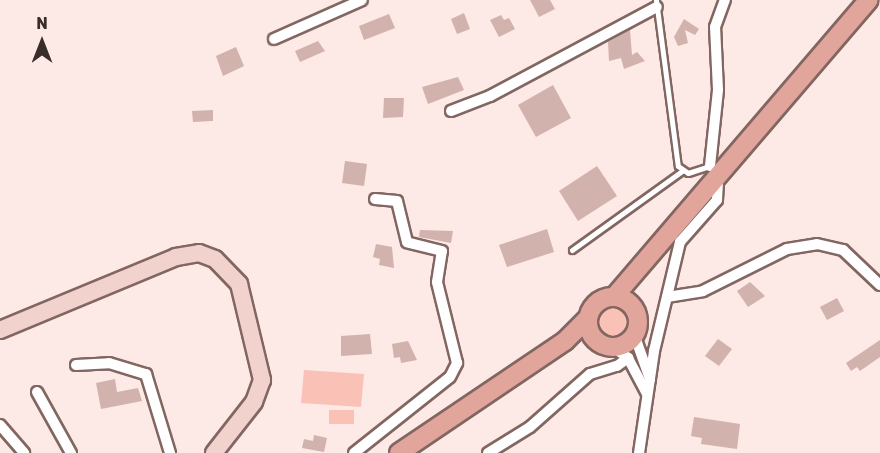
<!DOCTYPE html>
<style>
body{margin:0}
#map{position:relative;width:880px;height:453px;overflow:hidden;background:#fde9e5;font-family:Rubik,sans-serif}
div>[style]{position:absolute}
.green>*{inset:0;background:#fac2b7}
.round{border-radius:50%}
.building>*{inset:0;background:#d2b2ac}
.roads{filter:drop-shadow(2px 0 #826661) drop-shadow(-2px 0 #826661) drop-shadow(0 2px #826661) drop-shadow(0 -2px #826661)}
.lane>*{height:5px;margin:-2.5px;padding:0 2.5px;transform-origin:2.5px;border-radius:2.5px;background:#fff}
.street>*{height:10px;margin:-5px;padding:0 5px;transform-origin:5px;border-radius:5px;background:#fff}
.secondary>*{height:16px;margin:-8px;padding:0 8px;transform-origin:8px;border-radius:8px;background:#f1d2cd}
.primary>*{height:18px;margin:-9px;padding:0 9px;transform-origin:9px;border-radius:9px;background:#e2a59b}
.primary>.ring{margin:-9px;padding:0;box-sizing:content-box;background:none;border:18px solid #e2a59b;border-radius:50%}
span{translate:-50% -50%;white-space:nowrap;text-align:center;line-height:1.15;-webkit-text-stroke:5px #fde9e5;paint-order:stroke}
.north{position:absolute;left:12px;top:12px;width:60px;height:60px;-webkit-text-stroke:4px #fde9e5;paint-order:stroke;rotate:0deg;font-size:16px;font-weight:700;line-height:24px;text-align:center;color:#392d2a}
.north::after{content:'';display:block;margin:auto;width:21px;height:27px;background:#392d2a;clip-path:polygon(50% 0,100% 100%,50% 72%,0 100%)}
</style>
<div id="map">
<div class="green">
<i class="round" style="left:592px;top:301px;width:42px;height:42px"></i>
<i style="clip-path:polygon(304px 370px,364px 374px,361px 407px,301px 403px)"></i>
<i style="clip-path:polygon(329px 410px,354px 410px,354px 424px,329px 424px)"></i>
</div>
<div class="building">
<i style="clip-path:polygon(530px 0,550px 0,555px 9px,539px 17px)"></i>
<i style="clip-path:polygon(464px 13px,470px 29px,457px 34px,451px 19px)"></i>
<i style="clip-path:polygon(389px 14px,395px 28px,364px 40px,359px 26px)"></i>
<i style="clip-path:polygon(501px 15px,504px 20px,509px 18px,515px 29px,499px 37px,490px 20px)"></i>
<i style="clip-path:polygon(684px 19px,699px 29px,695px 35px,685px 30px,688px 43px,678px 46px,674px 37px)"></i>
<i style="clip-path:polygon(630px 30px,632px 55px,637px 52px,645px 61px,624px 69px,621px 58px,609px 61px,608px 42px)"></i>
<i style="clip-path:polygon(318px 41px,325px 51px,300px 62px,295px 51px)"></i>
<i style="clip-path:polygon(236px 47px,244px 66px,223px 76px,216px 56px)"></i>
<i style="clip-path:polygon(458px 77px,464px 90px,428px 104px,422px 87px)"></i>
<i style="clip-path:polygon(553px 85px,571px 118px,536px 137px,518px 105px)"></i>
<i style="clip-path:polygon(384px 98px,404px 98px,403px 117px,383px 118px)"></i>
<i style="clip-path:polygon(213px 110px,213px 121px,193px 122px,192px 111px)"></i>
<i style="clip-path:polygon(345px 161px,367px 164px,364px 186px,342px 183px)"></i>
<i style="clip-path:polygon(597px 166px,617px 196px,578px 221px,559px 191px)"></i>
<i style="clip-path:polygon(547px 229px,554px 252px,507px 267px,499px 245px)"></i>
<i style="clip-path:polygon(420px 230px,453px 231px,451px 243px,419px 237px)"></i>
<i style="clip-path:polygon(376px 244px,392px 247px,394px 268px,379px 265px,380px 259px,373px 257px)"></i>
<i style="clip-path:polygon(750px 282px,765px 296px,748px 307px,737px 291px)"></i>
<i style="clip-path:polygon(837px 298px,844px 311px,827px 320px,820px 307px)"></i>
<i style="clip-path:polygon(370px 334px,372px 354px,341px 356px,341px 336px)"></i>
<i style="clip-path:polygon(718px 339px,732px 349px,719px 366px,705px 356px)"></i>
<i style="clip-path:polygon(880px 340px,880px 357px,860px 371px,857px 367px,851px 371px,846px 363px)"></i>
<i style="clip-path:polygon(408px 341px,417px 360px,401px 363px,400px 357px,394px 358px,392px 344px)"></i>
<i style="clip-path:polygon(115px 379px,117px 392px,138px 388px,142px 401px,101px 409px,96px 383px)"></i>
<i style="clip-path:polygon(694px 417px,740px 424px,737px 449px,701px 444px,702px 438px,691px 436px)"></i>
<i style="clip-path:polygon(314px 435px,327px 438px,324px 452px,302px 448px,304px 439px,313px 441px)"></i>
</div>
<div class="roads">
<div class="lane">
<i style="left:656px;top:0;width:167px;rotate:82.5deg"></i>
<i style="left:678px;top:166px;width:12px;rotate:35deg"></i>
<i style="left:688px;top:173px;width:23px;rotate:-18deg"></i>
<i style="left:572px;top:250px;width:135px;rotate:-35.7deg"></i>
</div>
<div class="street">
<i style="left:274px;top:39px;width:96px;rotate:-23.9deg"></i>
<i style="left:451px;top:111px;width:42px;rotate:-21deg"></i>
<i style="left:490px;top:96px;width:189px;rotate:-28.1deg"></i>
<i style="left:710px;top:166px;width:76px;rotate:-84deg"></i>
<i style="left:718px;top:90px;width:63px;rotate:-92.7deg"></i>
<i style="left:715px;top:27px;width:29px;rotate:-70deg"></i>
<i style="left:667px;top:297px;width:36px;rotate:-9deg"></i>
<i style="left:703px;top:291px;width:94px;rotate:-26.6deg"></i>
<i style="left:787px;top:249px;width:30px;rotate:-9deg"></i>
<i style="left:817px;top:244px;width:27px;rotate:13deg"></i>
<i style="left:843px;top:250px;width:51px;rotate:43.4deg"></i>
<i style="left:634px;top:334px;width:48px;rotate:70.4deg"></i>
<i style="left:613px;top:347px;width:19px;rotate:36deg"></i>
<i style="left:628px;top:358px;width:40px;rotate:62deg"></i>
<i style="left:76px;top:365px;width:33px;rotate:-3deg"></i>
<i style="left:109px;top:363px;width:39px;rotate:17deg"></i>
<i style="left:146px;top:374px;width:83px;rotate:73.1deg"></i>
<i style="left:37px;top:392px;width:70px;rotate:60.9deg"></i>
<i style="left:0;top:425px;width:37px;rotate:49deg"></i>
<i style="left:354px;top:453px;width:122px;rotate:-38.4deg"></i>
<i style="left:450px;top:377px;width:16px;rotate:-63deg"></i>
<i style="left:457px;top:363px;width:83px;rotate:-103.9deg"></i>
<i style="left:437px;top:282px;width:31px;rotate:-81deg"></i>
<i style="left:442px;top:251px;width:36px;rotate:-166deg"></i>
<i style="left:407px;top:242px;width:42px;rotate:-103.7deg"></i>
<i style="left:397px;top:201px;width:22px;rotate:-175deg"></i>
<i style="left:488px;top:453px;width:49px;rotate:-31.8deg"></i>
<i style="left:530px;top:427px;width:80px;rotate:-41.5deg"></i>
<i style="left:590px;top:374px;width:28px;rotate:-17deg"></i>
<i style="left:617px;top:366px;width:14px;rotate:-36deg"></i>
<i style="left:639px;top:453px;width:103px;rotate:-81.6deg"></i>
<i style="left:654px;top:351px;width:112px;rotate:-76.6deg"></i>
<i style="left:680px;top:242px;width:56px;rotate:-48.6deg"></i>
<i style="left:717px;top:200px;width:20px;rotate:-87deg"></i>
</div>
<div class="secondary">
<i style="left:0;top:330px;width:191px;rotate:-22.5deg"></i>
<i style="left:176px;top:257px;width:23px;rotate:-10deg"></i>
<i style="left:199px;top:253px;width:17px;rotate:21deg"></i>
<i style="left:215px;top:259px;width:35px;rotate:46deg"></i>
<i style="left:239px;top:284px;width:99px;rotate:76.5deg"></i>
<i style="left:262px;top:380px;width:23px;rotate:110deg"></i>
<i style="left:254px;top:402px;width:65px;rotate:128.1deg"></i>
</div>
<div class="primary">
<i style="left:614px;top:297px;width:391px;rotate:-49.4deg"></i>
<i class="ring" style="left:588px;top:297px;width:32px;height:32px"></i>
<i style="left:399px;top:453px;width:200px;rotate:-34deg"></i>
<i style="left:565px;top:341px;width:33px;rotate:-45deg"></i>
</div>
</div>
<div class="north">N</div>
</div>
